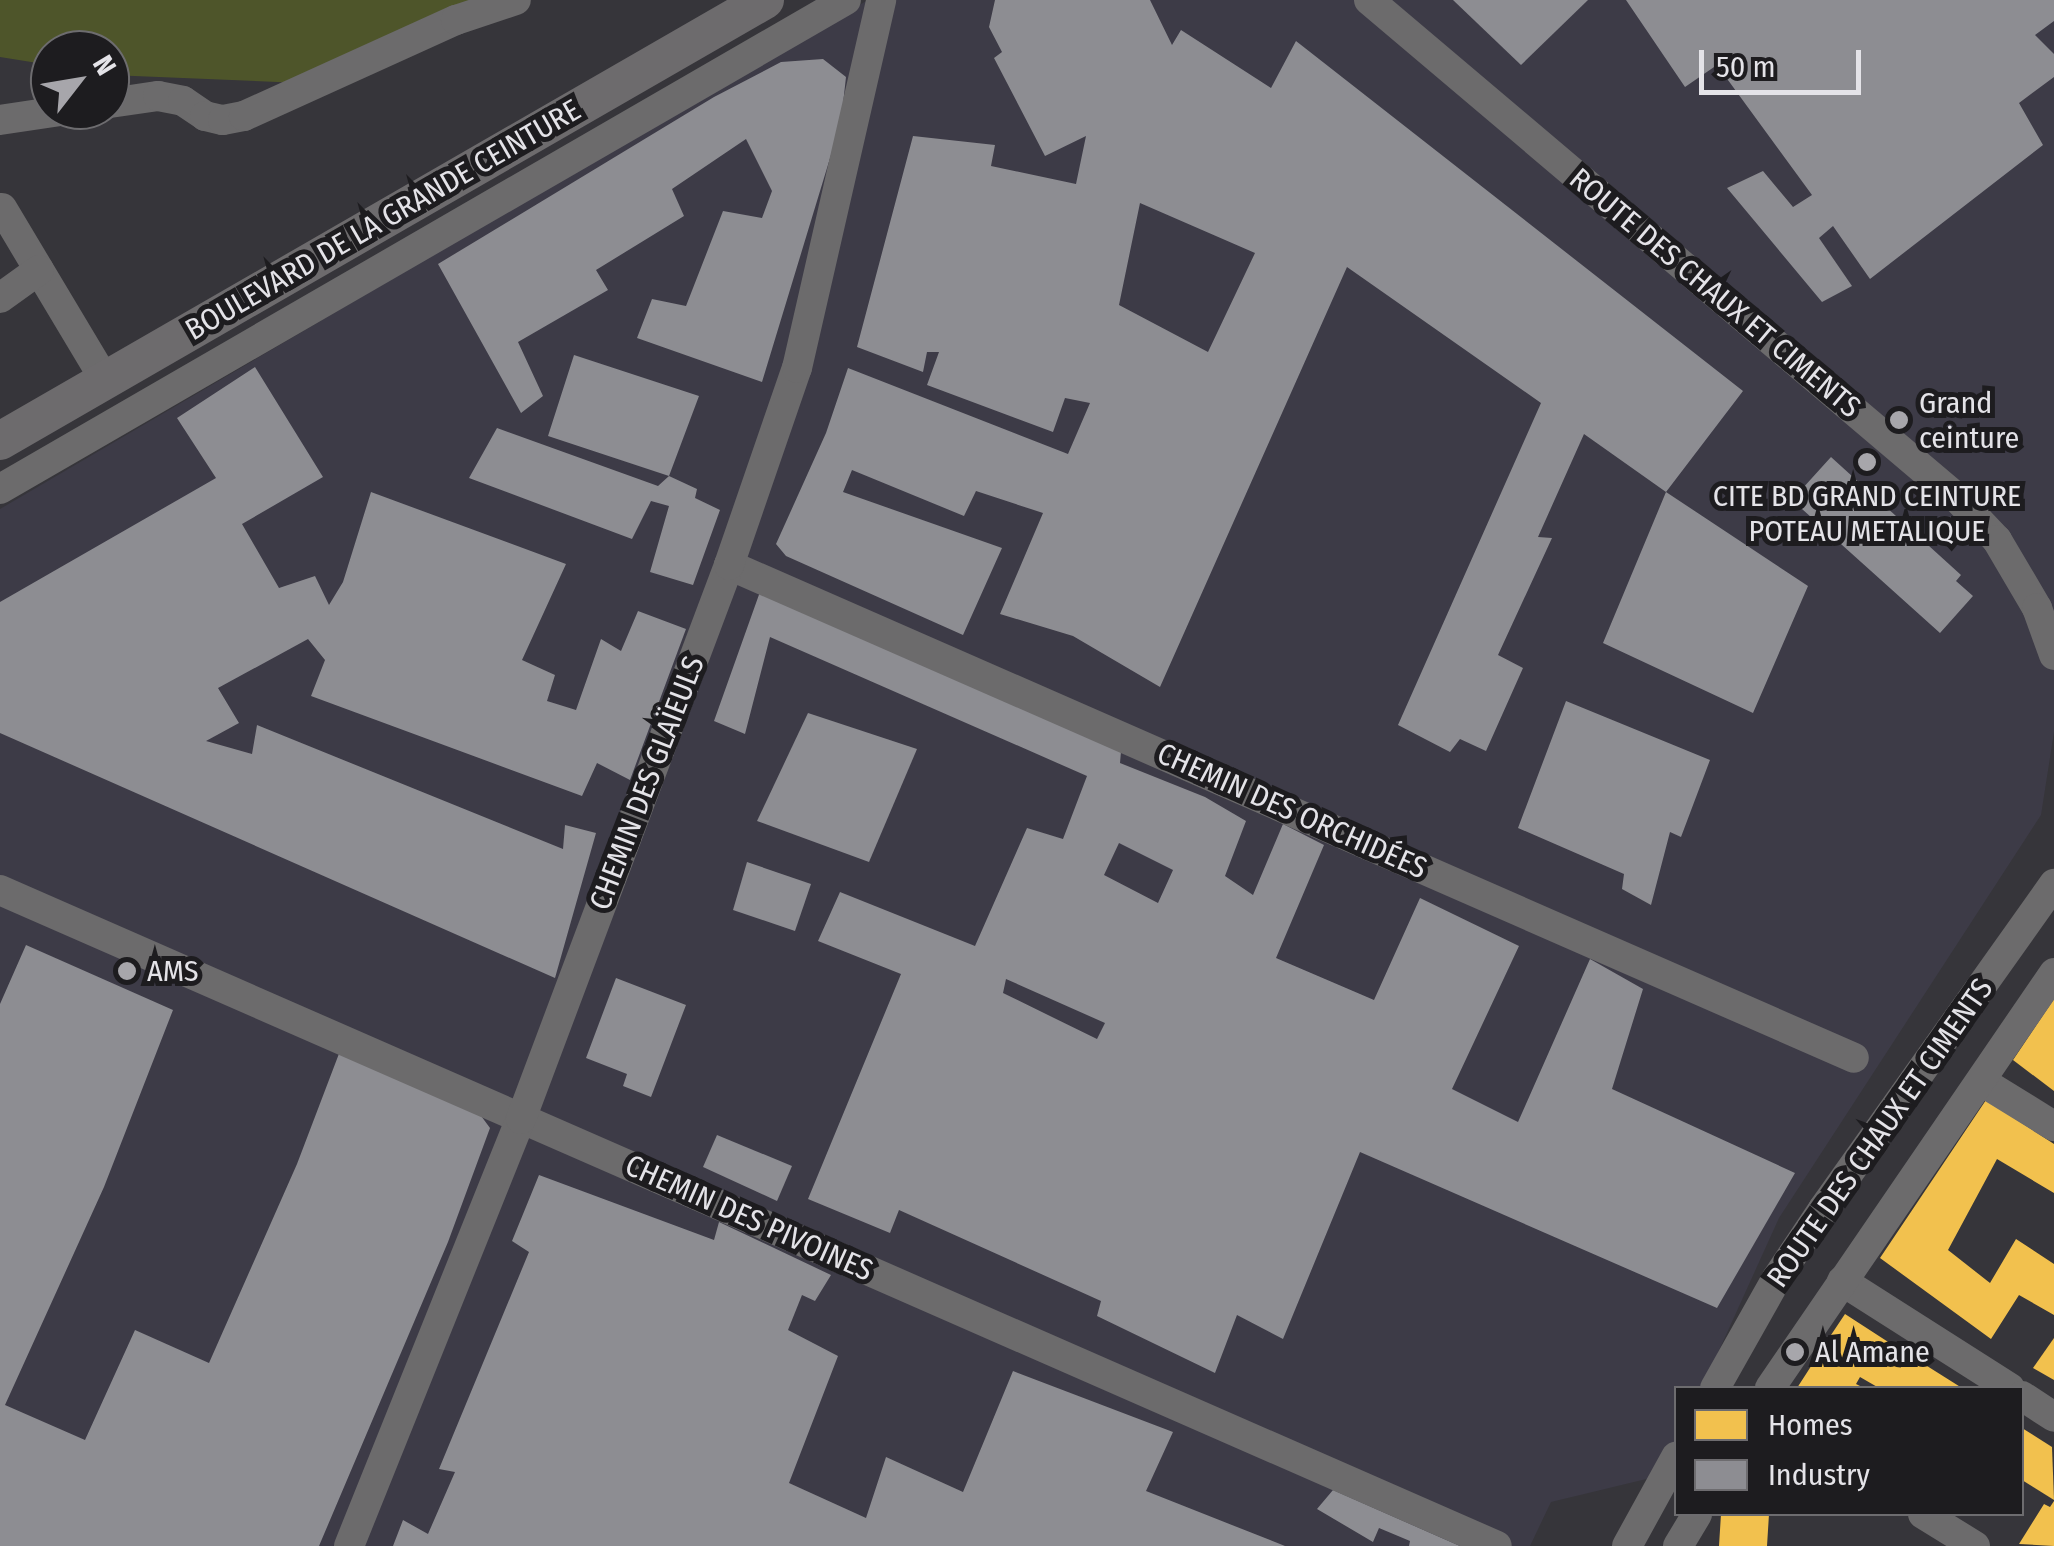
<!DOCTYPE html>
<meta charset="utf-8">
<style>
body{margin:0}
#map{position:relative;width:2054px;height:1546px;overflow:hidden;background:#36353a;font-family:"Fira Sans Condensed",sans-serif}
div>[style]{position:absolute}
.built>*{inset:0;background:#3d3b47}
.green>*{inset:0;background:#4e552a}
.homes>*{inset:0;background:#f2c14e}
.industry>*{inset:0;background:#8d8d92}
.minor>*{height:30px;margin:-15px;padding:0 15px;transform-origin:15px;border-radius:15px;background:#6c6b6c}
.major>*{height:38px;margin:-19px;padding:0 19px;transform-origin:19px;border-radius:19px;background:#6d6b6d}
.dots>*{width:28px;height:28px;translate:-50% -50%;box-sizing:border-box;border:5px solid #1d1c1f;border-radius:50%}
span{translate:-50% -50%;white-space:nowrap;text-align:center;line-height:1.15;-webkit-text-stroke:10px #1d1c1f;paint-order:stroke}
.street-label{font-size:30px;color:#e4e3e8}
.poi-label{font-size:30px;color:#e4e3e8}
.left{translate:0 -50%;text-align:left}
.legend{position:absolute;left:1674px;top:1386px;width:350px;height:130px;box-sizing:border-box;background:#1d1c1f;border:2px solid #6d6c6f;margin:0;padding:12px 18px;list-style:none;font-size:30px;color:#e4e3e8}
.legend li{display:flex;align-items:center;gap:20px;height:50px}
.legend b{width:50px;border:2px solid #6d6c6f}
.north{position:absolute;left:30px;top:30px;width:100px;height:100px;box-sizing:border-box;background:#1d1c1f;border:2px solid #6d6c6f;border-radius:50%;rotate:59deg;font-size:28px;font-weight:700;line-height:40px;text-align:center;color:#e4e3e8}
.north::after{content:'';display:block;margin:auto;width:35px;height:45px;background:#a7a6ab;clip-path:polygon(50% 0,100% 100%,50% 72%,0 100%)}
.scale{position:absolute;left:1699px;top:50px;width:162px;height:45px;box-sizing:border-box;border:5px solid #e4e3e8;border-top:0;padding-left:12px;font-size:30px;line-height:35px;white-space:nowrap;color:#e4e3e8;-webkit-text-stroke:8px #1d1c1f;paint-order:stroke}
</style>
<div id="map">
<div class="built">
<i style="clip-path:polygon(868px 0,2054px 0,2054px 732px,2041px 815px,1779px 1218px,1702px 1388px,1676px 1388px,1676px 1446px,1663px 1475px,1551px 1502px,1530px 1546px,0 1546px,0 509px)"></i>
</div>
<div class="green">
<i style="clip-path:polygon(0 0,502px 0,301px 83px,110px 75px,110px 50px,50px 50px,50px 65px,0 57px)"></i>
</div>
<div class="homes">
<i style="clip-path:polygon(2054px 999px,2054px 1091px,2013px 1060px)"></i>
<i style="clip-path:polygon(1986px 1100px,2054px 1144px,2054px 1193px,1997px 1159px,1948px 1250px,1990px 1283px,2016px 1239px,2054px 1264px,2054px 1315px,2019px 1295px,1991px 1339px,1880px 1258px)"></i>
<i style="clip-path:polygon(1845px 1314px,1899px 1349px,1896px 1354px,1905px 1359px,1908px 1354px,1962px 1388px,1879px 1388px,1860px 1377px,1856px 1384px,1864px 1388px,1797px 1388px,1817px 1357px,1825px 1361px,1830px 1352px,1823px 1347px)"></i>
<i style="clip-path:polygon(2054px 1338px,2054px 1380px,2033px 1368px)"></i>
<i style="clip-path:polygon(2022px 1428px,2052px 1447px,2054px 1500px,2022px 1480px)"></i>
<i style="clip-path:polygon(2054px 1501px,2054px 1546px,2019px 1544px,2044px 1504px,2050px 1507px)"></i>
<i style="clip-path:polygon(1721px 1514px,1769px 1514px,1767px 1546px,1719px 1546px)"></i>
</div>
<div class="industry">
<i style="clip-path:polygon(evenodd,995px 0,1150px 0,1172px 45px,1181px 30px,1271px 88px,1296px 41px,1743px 391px,1666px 492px,1808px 586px,1753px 713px,1603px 643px,1666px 492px,1584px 434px,1538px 537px,1552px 538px,1498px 655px,1523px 668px,1486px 751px,1460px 739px,1450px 752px,1398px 725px,1541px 403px,1347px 267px,1160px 687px,1073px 636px,1000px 614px,1043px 513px,976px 491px,964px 516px,852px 470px,843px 492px,1002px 548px,963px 635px,786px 556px,776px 544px,826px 433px,848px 368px,1068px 454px,1090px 403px,1065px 398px,1053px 432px,927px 385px,939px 352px,927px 352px,923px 372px,857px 347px,913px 136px,995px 145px,991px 166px,1076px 184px,1086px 136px,1045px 156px,994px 58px,1002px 52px,989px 27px,995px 0,1140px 203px,1255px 253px,1208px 352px,1119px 305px,1140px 203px)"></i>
<i style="clip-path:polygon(1453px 0,1588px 0,1521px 65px)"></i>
<i style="clip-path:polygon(1626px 0,2054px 0,2054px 21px,2035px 35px,2054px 54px,2054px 77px,2019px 103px,2043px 145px,1870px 279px,1833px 226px,1819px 238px,1852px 286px,1822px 302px,1727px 188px,1763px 171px,1793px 207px,1812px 195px,1717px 65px,1685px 87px)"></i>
<i style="clip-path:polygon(823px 59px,846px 77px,841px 122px,762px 382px,637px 338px,652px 299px,686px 306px,723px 211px,762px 218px,772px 191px,746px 139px,672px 189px,684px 216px,596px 270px,608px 290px,518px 342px,543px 396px,521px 413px,438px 264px,714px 97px,781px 62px)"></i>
<i style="clip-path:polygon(574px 355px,699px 396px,669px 476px,697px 489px,695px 498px,720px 510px,693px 585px,650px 572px,669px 506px,651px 501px,632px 539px,469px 478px,497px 428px,658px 486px,669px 476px,548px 436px)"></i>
<i style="clip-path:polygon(255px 367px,323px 477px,242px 524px,279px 588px,315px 576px,329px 605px,343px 582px,371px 492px,566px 564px,522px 660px,555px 675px,547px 701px,576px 710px,601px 639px,621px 651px,638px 611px,686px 629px,630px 780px,597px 763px,582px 796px,311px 696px,325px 660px,308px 639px,218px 688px,239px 723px,206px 741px,252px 754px,257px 725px,563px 849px,565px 825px,596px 833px,555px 978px,0 733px,0 602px,216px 478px,177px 418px)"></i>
<i style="clip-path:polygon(1831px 457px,1961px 575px,1956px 581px,1973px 596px,1940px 633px,1792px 500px)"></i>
<i style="clip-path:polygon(evenodd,761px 589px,1122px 740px,1120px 763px,1205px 797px,1246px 821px,1225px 876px,1253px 895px,1283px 824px,1324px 845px,1276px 958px,1374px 1000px,1420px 898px,1519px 946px,1452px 1089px,1518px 1122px,1590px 959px,1643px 989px,1612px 1089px,1795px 1173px,1717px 1308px,1360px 1152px,1283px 1339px,1237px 1315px,1215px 1373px,1097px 1316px,1101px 1301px,899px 1210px,890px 1233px,808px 1199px,901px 974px,818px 941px,840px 892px,975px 946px,1027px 828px,1063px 839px,1087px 776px,770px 637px,745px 734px,714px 721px,761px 589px,1119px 843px,1173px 870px,1158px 903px,1104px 875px,1119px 843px,761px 589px,1006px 979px,1105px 1023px,1097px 1039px,1003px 993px,1006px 979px)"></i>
<i style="clip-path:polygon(1566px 701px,1710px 760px,1681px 837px,1670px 832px,1651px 905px,1622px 889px,1624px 874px,1518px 828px)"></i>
<i style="clip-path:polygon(808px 713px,917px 749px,869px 862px,757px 821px)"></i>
<i style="clip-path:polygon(747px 862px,811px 884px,795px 931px,733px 910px)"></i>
<i style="clip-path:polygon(26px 945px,173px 1010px,104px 1187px,5px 1405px,85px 1440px,135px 1330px,209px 1363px,297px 1164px,340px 1051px,473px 1105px,490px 1128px,448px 1242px,319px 1546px,0 1546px,0 1004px)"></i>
<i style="clip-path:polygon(616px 978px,686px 1005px,651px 1097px,623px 1086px,627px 1074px,586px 1058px)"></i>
<i style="clip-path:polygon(717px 1135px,792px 1166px,777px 1201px,703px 1167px)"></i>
<i style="clip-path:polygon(539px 1175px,714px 1240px,719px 1222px,831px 1275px,815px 1301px,802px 1295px,788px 1330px,838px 1356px,789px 1483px,866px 1518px,886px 1457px,963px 1492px,1013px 1371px,1173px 1432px,1146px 1491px,1285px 1546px,393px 1546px,403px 1520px,428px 1534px,455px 1472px,439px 1469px,529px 1252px,512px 1241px)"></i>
<i style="clip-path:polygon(1333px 1490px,1460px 1546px,1409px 1546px,1410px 1541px,1379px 1528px,1373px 1542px,1317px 1509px)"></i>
</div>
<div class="minor">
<i style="left:1369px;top:0;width:771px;rotate:40.26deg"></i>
<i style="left:1957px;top:498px;width:58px;rotate:46.4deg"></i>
<i style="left:1997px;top:540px;width:79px;rotate:59.5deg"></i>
<i style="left:2037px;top:608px;width:50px;rotate:70.1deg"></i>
<i style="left:110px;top:103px;width:49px;rotate:-8.3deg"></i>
<i style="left:158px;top:96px;width:25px;rotate:11deg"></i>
<i style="left:183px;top:101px;width:27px;rotate:34deg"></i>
<i style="left:205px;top:116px;width:18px;rotate:13deg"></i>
<i style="left:223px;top:120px;width:21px;rotate:-11deg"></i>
<i style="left:244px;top:116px;width:233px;rotate:-24.4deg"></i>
<i style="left:456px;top:20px;width:63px;rotate:-18.4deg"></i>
<i style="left:0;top:120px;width:68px;rotate:-8.5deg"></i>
<i style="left:2px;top:208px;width:200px;rotate:59.1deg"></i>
<i style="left:0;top:298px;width:48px;rotate:-35.7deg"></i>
<i style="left:0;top:489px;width:977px;rotate:-30.03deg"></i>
<i style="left:729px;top:565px;width:1228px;rotate:23.66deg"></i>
<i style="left:0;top:890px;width:1634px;rotate:23.66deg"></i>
<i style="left:1981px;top:1081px;width:86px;rotate:31.7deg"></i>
<i style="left:1842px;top:1281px;width:199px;rotate:32.5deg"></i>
<i style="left:1715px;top:1388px;width:126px;rotate:-60.6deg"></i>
<i style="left:1777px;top:1278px;width:83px;rotate:-56.3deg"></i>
<i style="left:1823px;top:1209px;width:399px;rotate:-54.6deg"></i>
<i style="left:1770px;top:1388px;width:503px;rotate:-55.61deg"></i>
<i style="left:2022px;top:1396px;width:38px;rotate:33deg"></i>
<i style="left:1923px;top:1514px;width:61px;rotate:31.6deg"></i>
<i style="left:349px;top:1546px;width:460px;rotate:-68.1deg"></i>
<i style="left:521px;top:1119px;width:592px;rotate:-69.42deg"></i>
<i style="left:729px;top:565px;width:208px;rotate:-71deg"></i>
<i style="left:797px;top:368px;width:377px;rotate:-77.1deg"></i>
<i style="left:1627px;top:1546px;width:102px;rotate:-61.2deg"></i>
<i style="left:1678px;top:1546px;width:37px;rotate:-59deg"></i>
</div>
<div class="major">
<i style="left:0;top:441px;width:883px;rotate:-29.96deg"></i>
</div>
<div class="dots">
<i style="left:1899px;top:420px;background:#a7a6ab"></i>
<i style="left:1867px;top:462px;background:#a7a6ab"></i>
<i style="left:127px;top:971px;background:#a7a6ab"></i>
<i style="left:1795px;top:1352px;background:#a7a6ab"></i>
</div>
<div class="street-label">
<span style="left:383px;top:220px;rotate:-30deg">BOULEVARD DE LA GRANDE CEINTURE</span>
<span style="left:1715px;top:293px;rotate:40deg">ROUTE DES CHAUX ET CIMENTS</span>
<span style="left:647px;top:783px;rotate:-69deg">CHEMIN DES GLAÏEULS</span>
<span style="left:1292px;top:811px;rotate:24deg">CHEMIN DES ORCHIDÉES</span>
<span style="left:1880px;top:1133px;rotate:-55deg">ROUTE DES CHAUX ET CIMENTS</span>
<span style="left:749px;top:1218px;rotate:24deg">CHEMIN DES PIVOINES</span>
</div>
<div class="poi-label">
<span class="left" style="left:1919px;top:420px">Grand<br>ceinture</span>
<span style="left:1867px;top:513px">CITE BD GRAND CEINTURE<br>POTEAU METALIQUE</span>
<span class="left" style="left:147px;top:971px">AMS</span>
<span class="left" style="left:1815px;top:1352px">Al Amane</span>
</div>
<ul class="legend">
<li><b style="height:28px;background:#f2c14e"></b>Homes</li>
<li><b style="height:28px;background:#8d8d92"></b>Industry</li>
</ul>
<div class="north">N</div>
<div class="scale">50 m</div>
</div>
